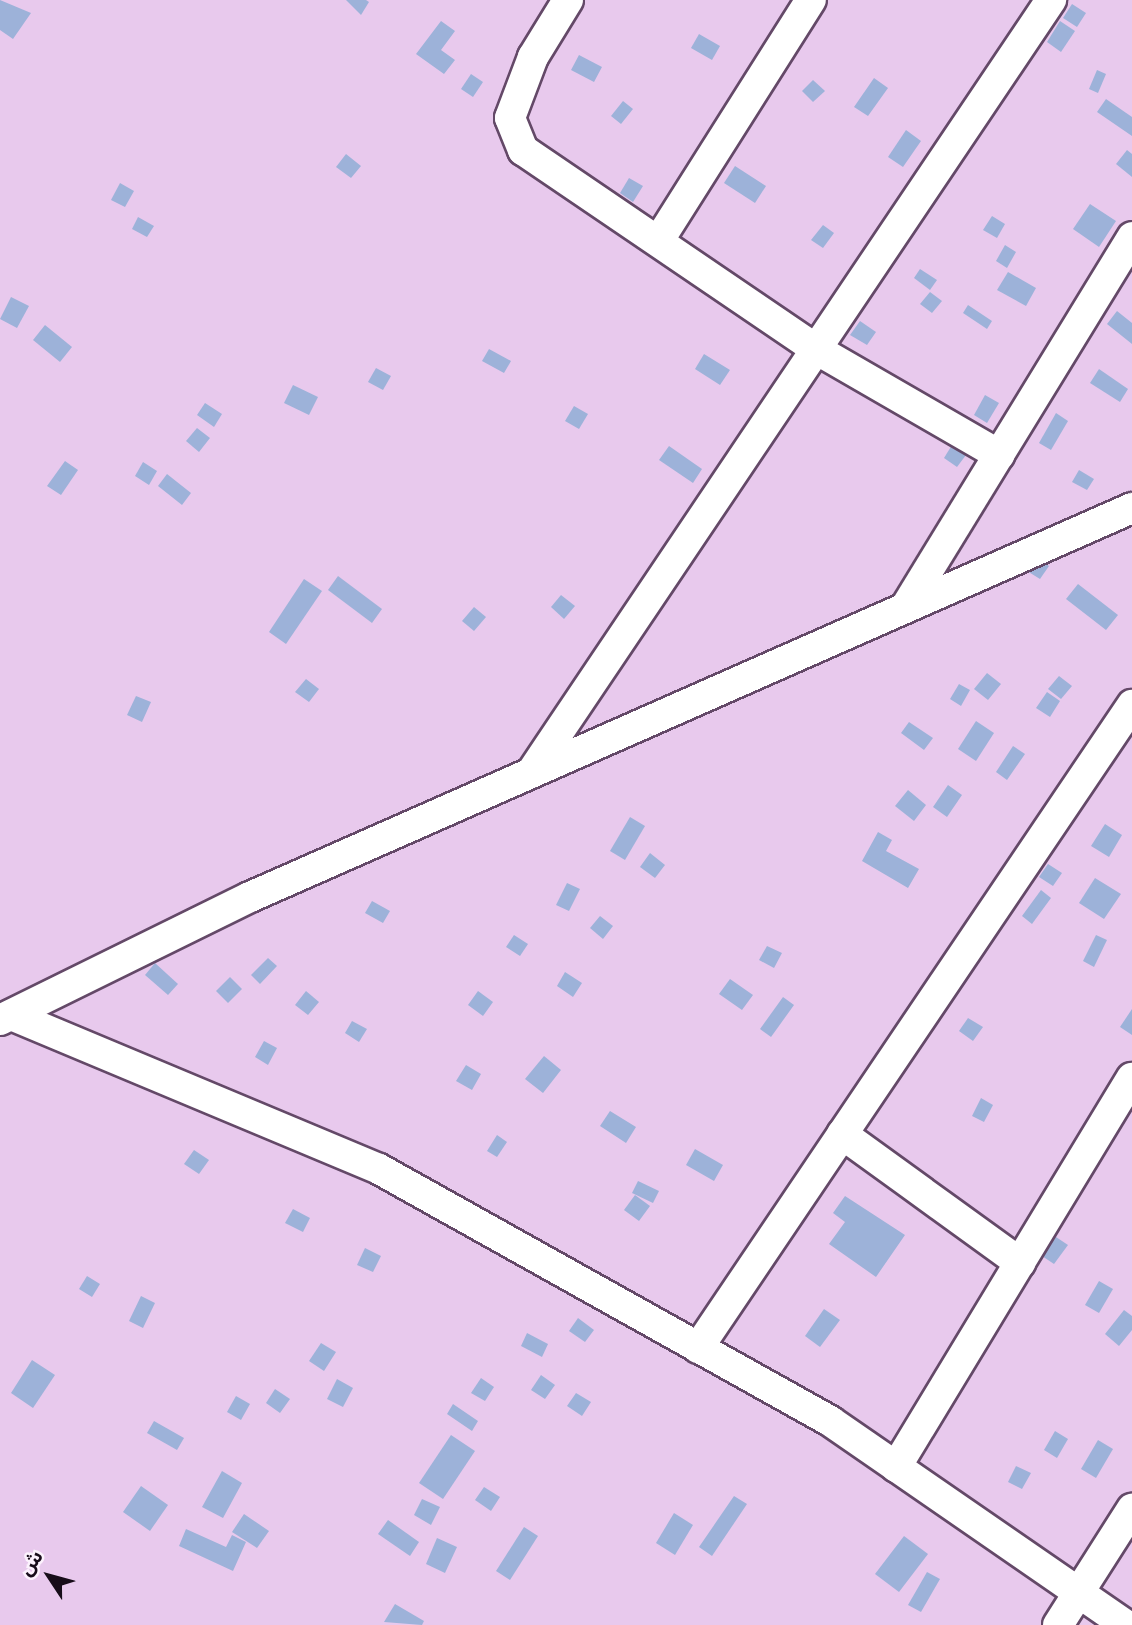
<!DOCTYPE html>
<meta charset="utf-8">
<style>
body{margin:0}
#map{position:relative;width:1132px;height:1625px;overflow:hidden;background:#e8c9ed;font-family:Overpass,"Noto Sans Arabic",sans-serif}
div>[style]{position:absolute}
.building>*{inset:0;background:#9db2d9}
.roads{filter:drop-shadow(2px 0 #644968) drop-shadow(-2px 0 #644968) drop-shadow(0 2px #644968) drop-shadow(0 -2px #644968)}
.street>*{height:30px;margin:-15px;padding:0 15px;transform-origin:15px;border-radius:15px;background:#fff}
span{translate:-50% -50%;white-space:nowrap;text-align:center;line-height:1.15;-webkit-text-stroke:7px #fcf2fd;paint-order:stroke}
.north{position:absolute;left:14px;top:1541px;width:70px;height:70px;-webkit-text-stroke:5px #fcf2fd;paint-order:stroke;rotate:306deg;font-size:19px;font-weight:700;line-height:28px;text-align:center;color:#170c19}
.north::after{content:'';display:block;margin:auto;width:24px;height:32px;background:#170c19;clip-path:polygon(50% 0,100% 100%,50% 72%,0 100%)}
</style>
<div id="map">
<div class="building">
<i style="clip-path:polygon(0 0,31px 13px,13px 39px,0 30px)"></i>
<i style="clip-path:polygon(346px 0,366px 0,369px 2px,361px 15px)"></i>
<i style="clip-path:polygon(1072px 4px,1086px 13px,1077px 27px,1063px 18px)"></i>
<i style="clip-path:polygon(441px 21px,455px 31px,441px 50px,455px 60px,444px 74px,416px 54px)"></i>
<i style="clip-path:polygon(1060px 21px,1075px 31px,1061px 52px,1047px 42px)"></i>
<i style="clip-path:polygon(699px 34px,720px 46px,712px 60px,691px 48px)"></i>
<i style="clip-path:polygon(579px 55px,602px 67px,594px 82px,571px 70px)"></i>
<i style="clip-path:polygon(1097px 70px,1106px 74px,1098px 93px,1089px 89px)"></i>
<i style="clip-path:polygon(471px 74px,483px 82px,473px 97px,461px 89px)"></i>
<i style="clip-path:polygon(874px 78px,888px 88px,868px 116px,854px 107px)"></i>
<i style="clip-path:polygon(813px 80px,825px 91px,813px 102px,802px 91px)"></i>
<i style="clip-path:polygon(1106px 99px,1132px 117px,1132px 136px,1097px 112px)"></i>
<i style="clip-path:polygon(623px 101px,633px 109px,621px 124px,611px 116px)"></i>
<i style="clip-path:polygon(906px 130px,921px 141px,903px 167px,888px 157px)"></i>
<i style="clip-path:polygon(1127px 150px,1132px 154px,1132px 177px,1116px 164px)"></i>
<i style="clip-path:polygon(346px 154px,361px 166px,351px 178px,336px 167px)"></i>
<i style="clip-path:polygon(735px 166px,766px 186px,755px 203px,724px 183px)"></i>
<i style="clip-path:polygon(629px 178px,643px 186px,633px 202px,620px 193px)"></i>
<i style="clip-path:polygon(120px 183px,134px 191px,125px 207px,111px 200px)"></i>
<i style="clip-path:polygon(1090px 204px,1116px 221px,1099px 247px,1073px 229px)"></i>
<i style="clip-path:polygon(992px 216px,1005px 224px,997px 238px,983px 230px)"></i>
<i style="clip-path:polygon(138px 217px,154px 226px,147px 237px,132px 229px)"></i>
<i style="clip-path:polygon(823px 225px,834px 233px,823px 248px,811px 240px)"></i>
<i style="clip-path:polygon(1005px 245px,1016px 252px,1007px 268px,996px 261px)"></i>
<i style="clip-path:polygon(920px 269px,937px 280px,930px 290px,914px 278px)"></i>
<i style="clip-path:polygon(1008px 272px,1036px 288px,1026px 306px,997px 290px)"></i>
<i style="clip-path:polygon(930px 292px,942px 301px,932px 313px,920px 304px)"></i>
<i style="clip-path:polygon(11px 297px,29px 306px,17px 328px,0 319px)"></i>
<i style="clip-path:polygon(968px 305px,992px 321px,987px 329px,963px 313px)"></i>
<i style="clip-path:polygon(1117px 311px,1132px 323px,1132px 344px,1107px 324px)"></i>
<i style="clip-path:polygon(860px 321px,876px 332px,867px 345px,850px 335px)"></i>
<i style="clip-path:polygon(45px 325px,72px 347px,60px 362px,33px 340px)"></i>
<i style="clip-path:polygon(489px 349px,511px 361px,504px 373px,482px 361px)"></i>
<i style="clip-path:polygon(704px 354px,730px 370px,720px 385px,695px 369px)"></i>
<i style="clip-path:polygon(376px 368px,391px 376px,383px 390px,368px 382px)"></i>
<i style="clip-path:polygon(1099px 369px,1128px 389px,1120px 402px,1090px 383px)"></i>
<i style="clip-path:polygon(293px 385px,318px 397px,309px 415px,284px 403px)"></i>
<i style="clip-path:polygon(985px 395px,999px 403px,987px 423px,974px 415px)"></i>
<i style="clip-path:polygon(205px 403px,222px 414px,214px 427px,197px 415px)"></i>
<i style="clip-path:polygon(574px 406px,588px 414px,579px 429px,565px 421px)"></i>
<i style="clip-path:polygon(1056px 413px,1068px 421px,1051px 450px,1039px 443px)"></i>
<i style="clip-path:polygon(197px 428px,210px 438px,199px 452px,186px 441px)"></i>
<i style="clip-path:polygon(952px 445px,966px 455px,957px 467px,944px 458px)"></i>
<i style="clip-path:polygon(669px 446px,702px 469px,693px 483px,659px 460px)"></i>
<i style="clip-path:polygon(65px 461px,78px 470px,61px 495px,47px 486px)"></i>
<i style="clip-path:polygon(143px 462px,157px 471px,149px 485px,135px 476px)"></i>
<i style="clip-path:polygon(1079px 470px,1094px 479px,1087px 490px,1072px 482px)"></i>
<i style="clip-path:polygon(167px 474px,191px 493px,182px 505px,158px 486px)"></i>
<i style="clip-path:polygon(1036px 557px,1049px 566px,1040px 579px,1027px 571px)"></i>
<i style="clip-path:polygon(338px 576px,382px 609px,372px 623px,328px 590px)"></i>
<i style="clip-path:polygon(304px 579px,322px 591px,286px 644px,269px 632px)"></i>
<i style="clip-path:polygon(1078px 584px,1118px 615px,1106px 630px,1066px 599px)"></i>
<i style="clip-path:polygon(561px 595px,575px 606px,564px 619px,551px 607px)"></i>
<i style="clip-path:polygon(474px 607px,486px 617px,474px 631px,462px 621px)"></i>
<i style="clip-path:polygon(987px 673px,1001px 684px,988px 700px,974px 689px)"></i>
<i style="clip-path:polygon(1059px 676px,1072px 686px,1061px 699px,1048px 689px)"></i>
<i style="clip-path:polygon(306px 679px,319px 689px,309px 702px,295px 692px)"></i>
<i style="clip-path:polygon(959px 684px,970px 690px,961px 706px,950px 699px)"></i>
<i style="clip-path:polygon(1047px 692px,1060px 701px,1050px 717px,1036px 708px)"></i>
<i style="clip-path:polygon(136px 696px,151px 702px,142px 722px,127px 715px)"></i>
<i style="clip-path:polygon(976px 721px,994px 733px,976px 761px,958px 749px)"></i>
<i style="clip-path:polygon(909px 722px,933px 738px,924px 750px,901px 733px)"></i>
<i style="clip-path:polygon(1013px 746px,1025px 754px,1007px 780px,996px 772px)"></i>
<i style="clip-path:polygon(948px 785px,962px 795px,947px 817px,933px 807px)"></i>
<i style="clip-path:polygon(908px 790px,926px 805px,914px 821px,895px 806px)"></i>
<i style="clip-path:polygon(630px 817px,645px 826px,625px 860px,610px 851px)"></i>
<i style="clip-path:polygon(1105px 824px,1122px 835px,1109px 857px,1091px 846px)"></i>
<i style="clip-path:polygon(878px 832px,892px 840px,886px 851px,919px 869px,908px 888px,862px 861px)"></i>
<i style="clip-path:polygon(650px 853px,665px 865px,655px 878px,640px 867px)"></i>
<i style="clip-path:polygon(1048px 864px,1062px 873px,1053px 886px,1039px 877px)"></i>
<i style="clip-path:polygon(1095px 878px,1121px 894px,1104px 919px,1079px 903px)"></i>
<i style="clip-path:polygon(567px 883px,580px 889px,569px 911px,556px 905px)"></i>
<i style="clip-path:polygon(1041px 890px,1051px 898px,1032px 924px,1022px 916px)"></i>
<i style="clip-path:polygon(372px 901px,390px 911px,383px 923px,365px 913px)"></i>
<i style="clip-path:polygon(600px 916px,613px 926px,603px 939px,590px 928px)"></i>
<i style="clip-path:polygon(514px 935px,528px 944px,520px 956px,506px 947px)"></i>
<i style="clip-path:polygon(1096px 935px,1107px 940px,1094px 967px,1083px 961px)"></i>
<i style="clip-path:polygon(767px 946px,782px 953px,774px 968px,759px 960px)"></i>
<i style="clip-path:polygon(268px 958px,277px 966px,260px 984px,251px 975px)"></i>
<i style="clip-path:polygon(155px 963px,178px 984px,168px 995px,145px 975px)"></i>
<i style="clip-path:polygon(565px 972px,582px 983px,573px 997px,557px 986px)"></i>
<i style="clip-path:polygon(230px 977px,242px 989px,228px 1003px,216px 991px)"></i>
<i style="clip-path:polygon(730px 979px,753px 995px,742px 1010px,719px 994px)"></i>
<i style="clip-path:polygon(306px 991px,319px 1002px,308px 1015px,295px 1005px)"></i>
<i style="clip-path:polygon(478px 991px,493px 1002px,483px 1016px,468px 1005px)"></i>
<i style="clip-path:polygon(783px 997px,794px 1005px,771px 1037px,760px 1029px)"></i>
<i style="clip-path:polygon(1132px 1009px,1132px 1035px,1120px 1027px)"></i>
<i style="clip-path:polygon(968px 1018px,983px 1027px,973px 1041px,959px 1031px)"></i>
<i style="clip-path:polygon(352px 1021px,367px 1029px,359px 1042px,345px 1033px)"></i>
<i style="clip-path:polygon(264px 1041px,277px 1048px,268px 1065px,255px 1057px)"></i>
<i style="clip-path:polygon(544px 1056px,561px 1070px,543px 1093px,525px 1079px)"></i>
<i style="clip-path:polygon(466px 1065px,481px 1074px,472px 1090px,456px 1081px)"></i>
<i style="clip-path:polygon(981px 1098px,993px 1105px,984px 1122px,972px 1116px)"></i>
<i style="clip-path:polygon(610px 1111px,636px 1127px,626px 1143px,600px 1126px)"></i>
<i style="clip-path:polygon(497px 1135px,507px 1142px,497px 1157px,487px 1151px)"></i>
<i style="clip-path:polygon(695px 1149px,723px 1165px,714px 1181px,686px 1165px)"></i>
<i style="clip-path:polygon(194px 1150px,209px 1160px,199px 1174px,184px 1164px)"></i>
<i style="clip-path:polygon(638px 1181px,659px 1191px,653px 1203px,632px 1193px)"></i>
<i style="clip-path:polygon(635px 1195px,650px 1206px,639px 1221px,624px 1210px)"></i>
<i style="clip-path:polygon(845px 1196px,905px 1235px,876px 1277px,829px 1244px,845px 1222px,833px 1213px)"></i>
<i style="clip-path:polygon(293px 1209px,310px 1218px,303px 1232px,285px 1223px)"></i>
<i style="clip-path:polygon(1056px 1237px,1068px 1245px,1054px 1264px,1042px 1256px)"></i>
<i style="clip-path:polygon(365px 1248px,381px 1256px,373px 1272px,357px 1265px)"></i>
<i style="clip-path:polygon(87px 1276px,100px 1284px,92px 1297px,79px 1289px)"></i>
<i style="clip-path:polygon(1099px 1281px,1113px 1289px,1099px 1313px,1085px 1305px)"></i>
<i style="clip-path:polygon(141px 1296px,155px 1303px,143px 1328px,129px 1321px)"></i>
<i style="clip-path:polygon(824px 1309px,840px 1320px,820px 1347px,805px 1336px)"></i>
<i style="clip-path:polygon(1124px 1310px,1132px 1316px,1132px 1330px,1119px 1346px,1105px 1334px)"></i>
<i style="clip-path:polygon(578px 1318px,594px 1330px,585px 1342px,569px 1331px)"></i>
<i style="clip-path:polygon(527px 1333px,548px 1344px,542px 1357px,521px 1346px)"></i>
<i style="clip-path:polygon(321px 1343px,336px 1352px,324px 1371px,309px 1361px)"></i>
<i style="clip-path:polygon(32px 1360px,55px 1375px,33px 1408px,11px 1393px)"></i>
<i style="clip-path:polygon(541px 1375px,555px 1385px,545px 1399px,531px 1390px)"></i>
<i style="clip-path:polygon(481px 1378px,494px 1387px,485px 1401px,471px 1393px)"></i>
<i style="clip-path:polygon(337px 1379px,353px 1388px,343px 1407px,327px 1399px)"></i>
<i style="clip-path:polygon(275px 1389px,290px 1399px,280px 1413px,266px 1403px)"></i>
<i style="clip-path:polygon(576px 1393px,591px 1402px,582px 1416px,567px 1406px)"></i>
<i style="clip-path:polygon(236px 1396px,250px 1404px,241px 1420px,227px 1412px)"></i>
<i style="clip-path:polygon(453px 1404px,478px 1421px,472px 1431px,447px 1414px)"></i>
<i style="clip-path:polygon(154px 1421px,184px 1438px,177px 1450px,147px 1433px)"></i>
<i style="clip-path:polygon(1055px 1431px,1068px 1439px,1057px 1458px,1044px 1450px)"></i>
<i style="clip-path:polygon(451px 1435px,475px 1451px,443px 1499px,419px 1483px)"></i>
<i style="clip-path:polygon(1098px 1440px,1113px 1449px,1096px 1478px,1081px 1469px)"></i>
<i style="clip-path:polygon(1016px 1466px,1031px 1473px,1022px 1489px,1008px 1482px)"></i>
<i style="clip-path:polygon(222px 1471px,242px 1483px,223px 1518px,202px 1507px)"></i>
<i style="clip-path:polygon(141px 1486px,168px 1505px,150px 1531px,123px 1512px)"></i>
<i style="clip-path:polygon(484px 1487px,500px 1497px,491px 1511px,475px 1500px)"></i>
<i style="clip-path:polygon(734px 1496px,747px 1504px,712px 1556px,699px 1547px)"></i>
<i style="clip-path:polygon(422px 1499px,440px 1507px,431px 1525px,414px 1515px)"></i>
<i style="clip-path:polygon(674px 1513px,693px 1525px,675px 1555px,656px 1543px)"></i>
<i style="clip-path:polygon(244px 1514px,269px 1531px,257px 1548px,232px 1532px)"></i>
<i style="clip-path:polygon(388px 1520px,419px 1542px,410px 1556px,378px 1534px)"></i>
<i style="clip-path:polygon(524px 1527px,538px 1536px,510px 1580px,496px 1571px)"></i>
<i style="clip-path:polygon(186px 1529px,226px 1547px,232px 1535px,246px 1542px,233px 1571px,179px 1546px)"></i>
<i style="clip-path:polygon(904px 1536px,928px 1554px,899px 1592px,875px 1574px)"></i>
<i style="clip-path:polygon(437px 1538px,457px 1547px,445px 1573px,426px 1564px)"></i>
<i style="clip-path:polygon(927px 1572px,940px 1579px,921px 1612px,908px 1605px)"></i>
<i style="clip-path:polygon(395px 1604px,424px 1621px,422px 1625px,384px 1622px)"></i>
</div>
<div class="roads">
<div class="street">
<i style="left:568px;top:0;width:67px;rotate:121.6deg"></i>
<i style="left:533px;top:57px;width:65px;rotate:110.7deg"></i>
<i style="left:510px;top:118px;width:35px;rotate:68deg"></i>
<i style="left:523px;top:150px;width:352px;rotate:34.2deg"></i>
<i style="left:814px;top:348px;width:214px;rotate:30deg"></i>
<i style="left:659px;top:240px;width:284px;rotate:-57.7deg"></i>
<i style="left:905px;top:608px;width:435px;rotate:-58.5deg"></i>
<i style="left:531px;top:773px;width:932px;rotate:-56.07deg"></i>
<i style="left:11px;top:1015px;width:399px;rotate:22.7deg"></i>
<i style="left:379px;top:1169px;width:517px;rotate:29.19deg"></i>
<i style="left:830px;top:1421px;width:359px;rotate:34.6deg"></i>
<i style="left:0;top:1020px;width:279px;rotate:-26.2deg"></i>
<i style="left:250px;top:897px;width:964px;rotate:-23.8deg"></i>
<i style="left:842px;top:1134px;width:220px;rotate:35.9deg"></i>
<i style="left:698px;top:1348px;width:776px;rotate:-55.98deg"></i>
<i style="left:896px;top:1467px;width:455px;rotate:-58.8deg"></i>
<i style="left:1058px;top:1625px;width:138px;rotate:-57.5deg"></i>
</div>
</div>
<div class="north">ش</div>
</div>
